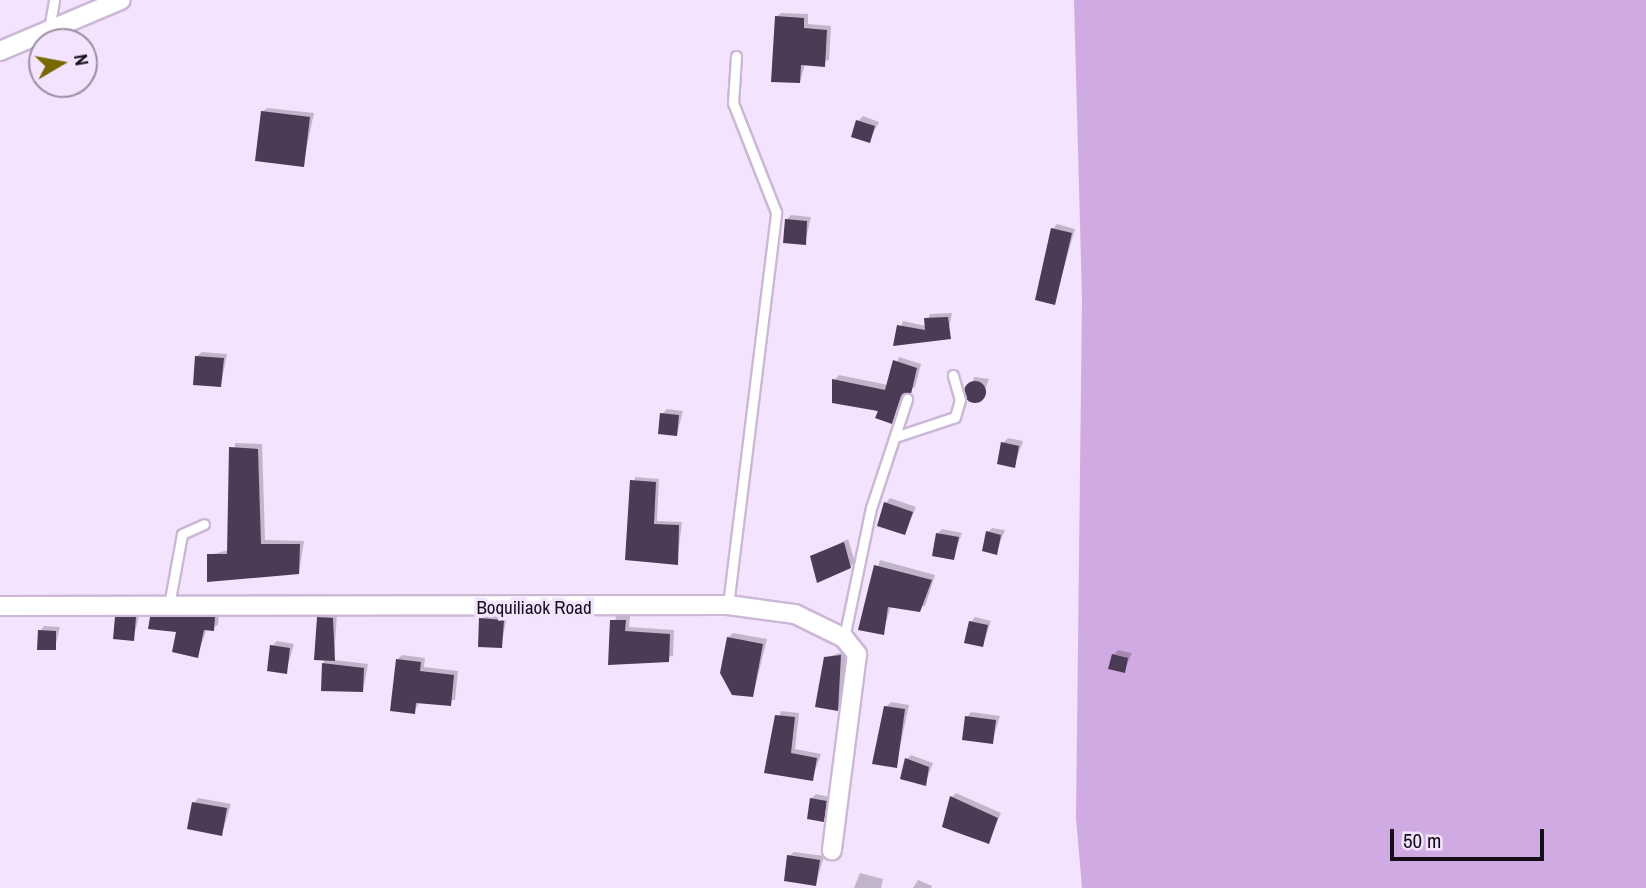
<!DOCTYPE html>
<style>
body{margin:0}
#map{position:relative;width:1646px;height:888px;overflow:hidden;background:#f3e3fc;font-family:"Archivo Narrow",sans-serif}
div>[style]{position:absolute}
.green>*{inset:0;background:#d0abe3}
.shadow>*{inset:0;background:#0003}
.building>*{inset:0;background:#4b3b54}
.round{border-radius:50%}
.roads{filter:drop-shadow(2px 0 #ccb8d6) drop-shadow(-2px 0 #ccb8d6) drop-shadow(0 2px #ccb8d6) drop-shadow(0 -2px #ccb8d6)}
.service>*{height:9px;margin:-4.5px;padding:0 4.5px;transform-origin:4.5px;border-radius:4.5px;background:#fff}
.minor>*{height:18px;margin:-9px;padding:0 9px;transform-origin:9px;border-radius:9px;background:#fff}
span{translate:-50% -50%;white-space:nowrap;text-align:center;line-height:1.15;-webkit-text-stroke:7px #f3e3fc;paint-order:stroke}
.street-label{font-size:19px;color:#160f19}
.north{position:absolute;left:28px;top:28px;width:70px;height:70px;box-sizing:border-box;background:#f3e3fc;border:2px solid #9b8ea1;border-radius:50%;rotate:80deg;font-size:19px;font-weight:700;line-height:28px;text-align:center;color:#160f19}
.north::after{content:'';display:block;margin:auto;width:24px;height:32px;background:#776800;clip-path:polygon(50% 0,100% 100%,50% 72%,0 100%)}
.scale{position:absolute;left:1390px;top:829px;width:154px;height:32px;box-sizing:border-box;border:4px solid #160f19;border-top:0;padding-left:9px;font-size:21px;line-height:24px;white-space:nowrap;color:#160f19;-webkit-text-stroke:5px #f3e3fc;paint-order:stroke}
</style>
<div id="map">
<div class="green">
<i style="clip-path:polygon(1074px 0,1646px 0,1646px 888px,1082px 888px,1076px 818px,1082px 299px)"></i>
</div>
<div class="shadow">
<i style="clip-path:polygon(781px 13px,808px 14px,808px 24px,831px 26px,829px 60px,805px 64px,800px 82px,776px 17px)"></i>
<i style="clip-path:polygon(267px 108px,314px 113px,303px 165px,262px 112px)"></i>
<i style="clip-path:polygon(863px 116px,879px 122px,869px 141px,858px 121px)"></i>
<i style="clip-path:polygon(791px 215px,811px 217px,805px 243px,786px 220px)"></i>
<i style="clip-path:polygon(1057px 224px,1075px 229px,1054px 303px,1053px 229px)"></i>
<i style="clip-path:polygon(952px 313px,948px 333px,895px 344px,903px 321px,926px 326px,930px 314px)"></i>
<i style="clip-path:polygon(202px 352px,227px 354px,221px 385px,197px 356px)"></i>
<i style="clip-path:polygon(899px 357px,921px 364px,915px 387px,903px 394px,891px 422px,834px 380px,839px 375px,888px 385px)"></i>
<i style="clip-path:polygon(974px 377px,989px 379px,980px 402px,969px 400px)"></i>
<i style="clip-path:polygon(667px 409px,683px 411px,677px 434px,662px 414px)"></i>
<i style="clip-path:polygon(1008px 438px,1023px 441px,1014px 466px,1003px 443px)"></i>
<i style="clip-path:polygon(235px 443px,262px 444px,265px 540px,304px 541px,299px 573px,209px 555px,229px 550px)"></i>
<i style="clip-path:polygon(635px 477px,659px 479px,657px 521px,682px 522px,677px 563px,627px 559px)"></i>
<i style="clip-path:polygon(890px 498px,916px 507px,905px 533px,886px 503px)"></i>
<i style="clip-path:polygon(992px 528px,1005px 530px,996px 553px,988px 532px)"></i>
<i style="clip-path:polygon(942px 529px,962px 533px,953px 558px,938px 533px)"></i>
<i style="clip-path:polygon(848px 539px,855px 562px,850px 567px,812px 557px)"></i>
<i style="clip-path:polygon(880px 560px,935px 575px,925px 606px,891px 606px,883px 633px,860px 629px)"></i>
<i style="clip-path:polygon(122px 613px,140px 613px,133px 639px,117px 618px)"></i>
<i style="clip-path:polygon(156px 613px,219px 613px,218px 625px,207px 629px,197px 656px,178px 630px,151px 618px)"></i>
<i style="clip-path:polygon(323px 613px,337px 614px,334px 660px,368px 664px,363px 691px,324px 664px)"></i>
<i style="clip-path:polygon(486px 615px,507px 616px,501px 646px,481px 619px)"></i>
<i style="clip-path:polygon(616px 616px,630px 616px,629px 627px,674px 630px,673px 656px,609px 663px)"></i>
<i style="clip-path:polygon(975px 617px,991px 621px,983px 645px,971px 622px)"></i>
<i style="clip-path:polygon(44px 626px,60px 627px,55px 648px,40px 631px)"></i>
<i style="clip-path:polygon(733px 633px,767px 639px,753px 696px,728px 638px)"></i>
<i style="clip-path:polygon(277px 641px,294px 644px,286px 672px,272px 646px)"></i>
<i style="clip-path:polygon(1118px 650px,1132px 653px,1124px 671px,1113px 655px)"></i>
<i style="clip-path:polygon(846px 651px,842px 704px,838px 709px,825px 658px)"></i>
<i style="clip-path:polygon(402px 655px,425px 658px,424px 667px,458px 671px,455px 700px,420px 701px,414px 712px,397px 660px)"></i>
<i style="clip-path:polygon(891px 702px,909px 705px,896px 766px,886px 707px)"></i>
<i style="clip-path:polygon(781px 711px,799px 713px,795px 749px,821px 754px,812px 779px,766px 771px)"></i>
<i style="clip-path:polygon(971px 712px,1000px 716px,992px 742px,967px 717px)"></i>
<i style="clip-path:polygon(911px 755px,933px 763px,925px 784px,907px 759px)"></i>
<i style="clip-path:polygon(956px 793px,1001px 813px,988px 842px,952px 797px)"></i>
<i style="clip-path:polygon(816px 794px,830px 797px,824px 820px,811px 799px)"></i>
<i style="clip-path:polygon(198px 798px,231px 804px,222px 834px,194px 803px)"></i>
<i style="clip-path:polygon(794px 852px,824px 856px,816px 884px,789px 856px)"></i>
<i style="clip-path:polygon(860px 873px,883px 879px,881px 888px,854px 888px)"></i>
<i style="clip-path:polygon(918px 880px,932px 886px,931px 888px,913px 888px)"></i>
</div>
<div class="building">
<i style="clip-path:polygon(775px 16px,804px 18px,804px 28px,827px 30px,825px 67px,801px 65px,800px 83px,771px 82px)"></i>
<i style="clip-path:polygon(261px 111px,310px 117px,304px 167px,255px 161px)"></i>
<i style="clip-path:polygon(856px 120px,875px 126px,870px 143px,851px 137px)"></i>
<i style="clip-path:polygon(785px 219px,807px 221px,806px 245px,783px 243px)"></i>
<i style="clip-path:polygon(1051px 228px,1072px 233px,1055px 305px,1035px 300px)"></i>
<i style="clip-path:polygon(948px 317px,951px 339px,893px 346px,897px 325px,925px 330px,924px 318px)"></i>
<i style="clip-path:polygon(195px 356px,224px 358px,221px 387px,193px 385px)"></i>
<i style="clip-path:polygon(893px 360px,917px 368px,911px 394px,901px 396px,892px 424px,875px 418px,878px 411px,832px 403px,832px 379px,885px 390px)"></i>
<i class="round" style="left:964px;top:381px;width:22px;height:22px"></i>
<i style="clip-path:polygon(660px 413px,679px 415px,677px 436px,658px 434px)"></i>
<i style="clip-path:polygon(1001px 442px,1019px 446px,1015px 468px,997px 464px)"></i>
<i style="clip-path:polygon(229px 447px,258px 449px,261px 544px,300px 544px,299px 574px,207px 582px,207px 554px,227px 554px)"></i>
<i style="clip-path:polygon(630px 480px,656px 482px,654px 524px,679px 525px,678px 565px,625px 560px)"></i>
<i style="clip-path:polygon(884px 502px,913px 512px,905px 535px,877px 526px)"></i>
<i style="clip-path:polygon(986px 531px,1001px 535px,997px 555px,982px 551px)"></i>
<i style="clip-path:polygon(936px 533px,959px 537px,954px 560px,932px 556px)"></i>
<i style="clip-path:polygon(844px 542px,851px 568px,817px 583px,810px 556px)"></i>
<i style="clip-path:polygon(874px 565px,932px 580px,920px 612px,888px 607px,884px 635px,858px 630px)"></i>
<i style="clip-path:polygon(115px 617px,136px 617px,134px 641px,113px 639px)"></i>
<i style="clip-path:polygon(150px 617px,215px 617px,214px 631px,204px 630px,198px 658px,172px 652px,176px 632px,148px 629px)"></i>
<i style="clip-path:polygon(317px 617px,333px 618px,335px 661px,314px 660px)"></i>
<i style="clip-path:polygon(479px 618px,504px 620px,502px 648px,478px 647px)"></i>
<i style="clip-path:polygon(610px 620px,626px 620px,625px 631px,670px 634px,669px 662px,608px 665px)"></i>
<i style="clip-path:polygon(969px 621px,988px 625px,983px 647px,964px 643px)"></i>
<i style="clip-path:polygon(38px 630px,56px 631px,56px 650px,37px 650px)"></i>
<i style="clip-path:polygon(727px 637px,763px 644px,753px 697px,732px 695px,720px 673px)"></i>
<i style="clip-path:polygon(270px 645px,290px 648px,287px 674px,267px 671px)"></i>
<i style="clip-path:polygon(1112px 654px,1128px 658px,1125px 673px,1108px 669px)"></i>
<i style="clip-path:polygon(841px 655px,838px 711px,815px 707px,824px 657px)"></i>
<i style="clip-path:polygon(396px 659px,421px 662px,420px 671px,454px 675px,451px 706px,416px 703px,415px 714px,390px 711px)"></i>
<i style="clip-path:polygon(322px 663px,364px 668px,363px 692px,321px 691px)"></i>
<i style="clip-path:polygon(884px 706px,905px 709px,897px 768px,872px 764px)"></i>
<i style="clip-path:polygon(775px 715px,795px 717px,791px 753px,817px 758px,813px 781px,764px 773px)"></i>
<i style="clip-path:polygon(965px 716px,996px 720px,993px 744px,962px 740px)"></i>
<i style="clip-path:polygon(905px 758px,929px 767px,926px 786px,900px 779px)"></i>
<i style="clip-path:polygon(950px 796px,998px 818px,989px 844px,942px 827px)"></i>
<i style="clip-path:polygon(810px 798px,827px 801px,824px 822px,807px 819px)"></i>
<i style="clip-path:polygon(192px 802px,227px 808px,222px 836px,187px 829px)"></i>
<i style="clip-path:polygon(787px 855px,820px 860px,816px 886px,784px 881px)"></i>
</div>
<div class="roads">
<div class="service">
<i style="left:49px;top:29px;width:29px;rotate:-80deg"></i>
<i style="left:895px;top:437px;width:63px;rotate:-18.4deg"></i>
<i style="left:955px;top:417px;width:18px;rotate:-74deg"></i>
<i style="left:960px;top:400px;width:26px;rotate:-106deg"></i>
<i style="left:169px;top:605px;width:72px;rotate:-79.6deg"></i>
<i style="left:182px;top:534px;width:24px;rotate:-24deg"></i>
<i style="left:728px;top:605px;width:396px;rotate:-83deg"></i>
<i style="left:776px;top:212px;width:117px;rotate:-111.5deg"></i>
<i style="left:733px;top:103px;width:47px;rotate:-86.3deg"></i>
<i style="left:844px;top:638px;width:133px;rotate:-78.3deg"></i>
<i style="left:871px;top:508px;width:115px;rotate:-71.7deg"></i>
</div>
<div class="minor">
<i style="left:0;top:51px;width:131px;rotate:-22.9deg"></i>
<i style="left:0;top:606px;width:728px;rotate:-0.08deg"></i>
<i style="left:728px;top:605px;width:68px;rotate:7.7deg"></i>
<i style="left:795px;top:614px;width:55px;rotate:26.1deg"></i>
<i style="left:844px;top:638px;width:21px;rotate:51deg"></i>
<i style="left:857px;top:654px;width:198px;rotate:97.3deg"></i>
</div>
</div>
<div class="street-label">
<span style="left:534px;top:608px">Boquiliaok Road</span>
</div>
<div class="north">N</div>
<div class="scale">50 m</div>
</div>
